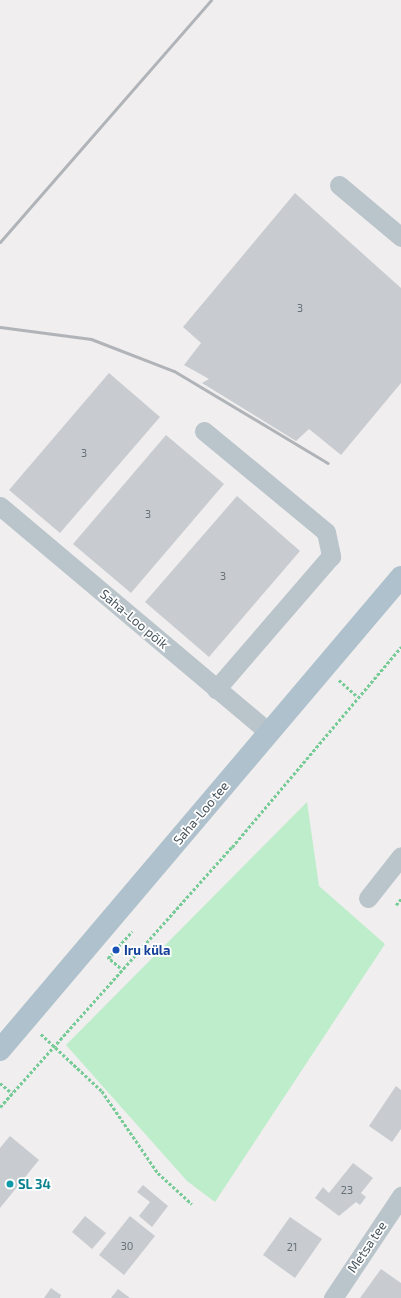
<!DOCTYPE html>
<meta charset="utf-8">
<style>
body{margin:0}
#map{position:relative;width:401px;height:1298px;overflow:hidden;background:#f0eeee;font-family:"Exo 2",sans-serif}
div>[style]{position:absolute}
.green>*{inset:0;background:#bdedca}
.building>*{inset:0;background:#c8ccd1}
.path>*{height:2.5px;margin-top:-1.25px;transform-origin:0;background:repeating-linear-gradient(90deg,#76cb97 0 3px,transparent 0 5px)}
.minor>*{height:19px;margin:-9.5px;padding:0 9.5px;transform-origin:9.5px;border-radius:9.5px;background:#bac4cb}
.major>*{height:22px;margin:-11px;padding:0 11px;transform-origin:11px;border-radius:11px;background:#aec1cc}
.rail>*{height:3px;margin:-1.5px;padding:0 1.5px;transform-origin:1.5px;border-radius:1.5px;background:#b0b4b8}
.dots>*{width:11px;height:11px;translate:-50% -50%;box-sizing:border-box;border:2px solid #fff;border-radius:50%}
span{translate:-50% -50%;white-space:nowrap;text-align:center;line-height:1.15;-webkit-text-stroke:3.5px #fff;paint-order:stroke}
.number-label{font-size:11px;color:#667178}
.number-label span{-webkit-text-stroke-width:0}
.street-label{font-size:13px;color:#46535b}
.transit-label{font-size:13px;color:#164399;font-weight:700}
.left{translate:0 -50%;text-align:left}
.culture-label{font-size:13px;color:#0d838f;font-weight:700}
</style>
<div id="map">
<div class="green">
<i style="clip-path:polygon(307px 802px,319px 886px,385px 944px,215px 1202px,187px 1181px,66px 1045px)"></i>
</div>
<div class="building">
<i style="clip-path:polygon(295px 193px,401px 288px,401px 383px,341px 455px,309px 429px,296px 441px,202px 383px,209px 379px,184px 365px,201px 343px,183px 327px)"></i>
<i style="clip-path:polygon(109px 373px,160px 417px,60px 533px,9px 490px)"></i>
<i style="clip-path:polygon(166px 435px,224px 484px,131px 593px,73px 544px)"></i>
<i style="clip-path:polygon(237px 496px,300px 551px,209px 657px,145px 602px)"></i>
<i style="clip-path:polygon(396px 1086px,401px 1090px,401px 1129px,392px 1142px,369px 1126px)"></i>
<i style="clip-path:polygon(10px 1136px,39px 1160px,0 1208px,0 1148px)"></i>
<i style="clip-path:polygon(353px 1163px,373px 1178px,361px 1193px,366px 1197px,360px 1205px,356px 1202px,339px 1216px,315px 1198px,323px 1187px,329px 1193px)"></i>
<i style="clip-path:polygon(143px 1185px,168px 1206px,152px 1227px,139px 1216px,150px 1202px,137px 1192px)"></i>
<i style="clip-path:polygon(85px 1216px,106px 1233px,92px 1249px,72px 1232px)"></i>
<i style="clip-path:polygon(130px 1216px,155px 1236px,124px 1275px,99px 1255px)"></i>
<i style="clip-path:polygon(290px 1217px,322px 1239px,295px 1278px,263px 1255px)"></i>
<i style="clip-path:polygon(381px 1269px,401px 1283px,401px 1298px,360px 1298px)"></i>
<i style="clip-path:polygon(51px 1288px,61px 1295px,60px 1298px,44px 1298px)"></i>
<i style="clip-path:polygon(118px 1289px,130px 1298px,111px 1298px)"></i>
</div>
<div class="path">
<i style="left:339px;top:680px;width:25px;rotate:42deg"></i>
<i style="left:396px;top:905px;width:8px;rotate:-50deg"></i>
<i style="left:120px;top:968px;width:16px;rotate:-140deg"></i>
<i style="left:108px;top:958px;width:36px;rotate:-48deg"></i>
<i style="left:41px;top:1034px;width:83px;rotate:43.1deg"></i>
<i style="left:102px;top:1091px;width:99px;rotate:55.7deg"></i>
<i style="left:158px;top:1173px;width:46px;rotate:42.4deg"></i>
<i style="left:0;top:1083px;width:16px;rotate:40deg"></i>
<i style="left:0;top:1107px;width:348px;rotate:-48.3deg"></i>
<i style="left:232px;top:847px;width:262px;rotate:-49.8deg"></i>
</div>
<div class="minor">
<i style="left:339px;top:185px;width:81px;rotate:40deg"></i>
<i style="left:204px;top:431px;width:158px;rotate:39.6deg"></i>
<i style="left:326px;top:532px;width:25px;rotate:78deg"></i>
<i style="left:331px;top:556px;width:176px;rotate:130.8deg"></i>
<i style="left:0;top:506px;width:351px;rotate:40.1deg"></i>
<i style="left:368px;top:898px;width:53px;rotate:-51.8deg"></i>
<i style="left:333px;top:1298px;width:123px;rotate:-56.3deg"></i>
</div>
<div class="major">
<i style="left:0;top:1050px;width:620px;rotate:-49.71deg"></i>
</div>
<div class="rail">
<i style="left:0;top:242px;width:321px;rotate:-48.9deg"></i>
<i style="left:0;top:327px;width:92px;rotate:7.5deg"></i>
<i style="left:91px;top:339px;width:89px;rotate:21.1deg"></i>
<i style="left:174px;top:371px;width:179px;rotate:30.9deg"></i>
</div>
<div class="dots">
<i style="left:116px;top:950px;background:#1a4fb4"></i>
<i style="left:10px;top:1184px;background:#0f9aa8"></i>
</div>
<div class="number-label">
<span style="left:300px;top:308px">3</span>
<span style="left:84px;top:453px">3</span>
<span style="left:148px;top:514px">3</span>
<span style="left:223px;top:576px">3</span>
<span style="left:347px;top:1190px">23</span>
<span style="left:127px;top:1246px">30</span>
<span style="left:292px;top:1247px">21</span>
</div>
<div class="street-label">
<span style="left:134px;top:619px;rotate:40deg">Saha-Loo põik</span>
<span style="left:201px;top:813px;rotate:-50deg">Saha-Loo tee</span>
<span style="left:367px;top:1247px;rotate:-56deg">Metsa tee</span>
</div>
<div class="transit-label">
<span class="left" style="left:124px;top:950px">Iru küla</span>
</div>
<div class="culture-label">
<span class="left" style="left:18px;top:1184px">SL 34</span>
</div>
</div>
